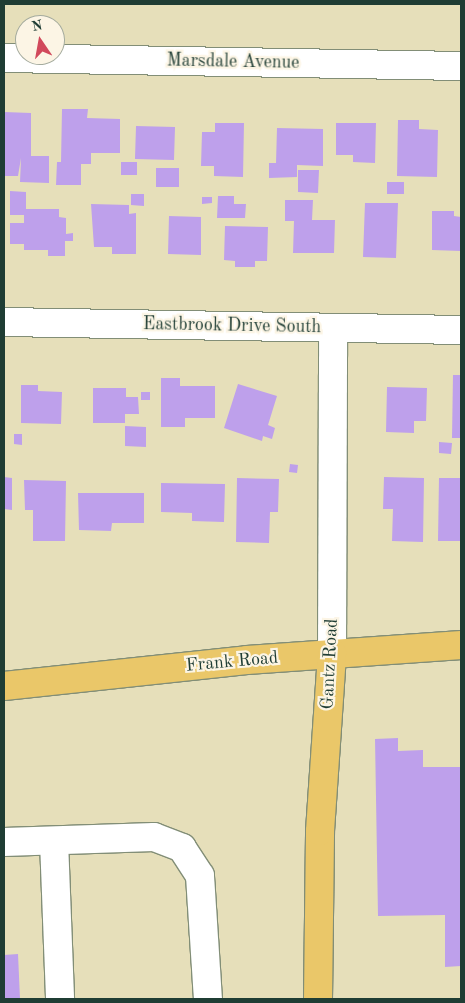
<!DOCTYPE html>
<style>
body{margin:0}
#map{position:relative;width:465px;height:1003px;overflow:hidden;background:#e6dfba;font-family:"Old Standard TT",serif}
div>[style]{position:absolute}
.building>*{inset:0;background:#bea0eb}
.roads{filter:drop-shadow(1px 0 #828e77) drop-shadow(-1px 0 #828e77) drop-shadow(0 1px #828e77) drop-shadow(0 -1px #828e77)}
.minor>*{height:28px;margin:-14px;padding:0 14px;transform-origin:14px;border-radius:14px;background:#fff}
.major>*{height:28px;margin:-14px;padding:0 14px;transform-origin:14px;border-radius:14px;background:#eac769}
span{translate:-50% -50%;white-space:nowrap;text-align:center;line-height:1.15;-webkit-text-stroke:4.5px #fcf5e5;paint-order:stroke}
.street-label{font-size:18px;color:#1f3d34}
.frame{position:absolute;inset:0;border:5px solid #1f3d34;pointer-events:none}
.north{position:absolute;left:15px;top:15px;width:50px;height:50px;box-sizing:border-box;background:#fcf5e5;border:1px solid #a4ab9e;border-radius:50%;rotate:348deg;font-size:14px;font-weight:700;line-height:20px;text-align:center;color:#1f3d34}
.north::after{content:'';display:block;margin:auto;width:18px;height:22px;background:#d1495b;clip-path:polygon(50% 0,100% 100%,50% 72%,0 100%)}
</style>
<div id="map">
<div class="building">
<i style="clip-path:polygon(62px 109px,88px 109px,87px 118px,120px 119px,120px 153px,91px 153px,91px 164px,81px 164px,81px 185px,56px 185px,57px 162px,61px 162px)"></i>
<i style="clip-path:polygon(4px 112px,31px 113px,31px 159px,31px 156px,49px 156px,49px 183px,20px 182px,21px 158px,18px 176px,4px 176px)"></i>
<i style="clip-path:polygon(398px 120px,419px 120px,419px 129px,438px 130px,437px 177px,397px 176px)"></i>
<i style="clip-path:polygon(215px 123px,244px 123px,243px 177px,214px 176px,214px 166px,201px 166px,202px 132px,215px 132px)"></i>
<i style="clip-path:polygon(336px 123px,376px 123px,375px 163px,353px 162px,353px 155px,336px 155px)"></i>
<i style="clip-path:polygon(136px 126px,175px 127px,174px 160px,135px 159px)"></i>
<i style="clip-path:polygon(277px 128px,323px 129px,323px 166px,297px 165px,297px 177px,269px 178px,269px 163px,276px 163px)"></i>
<i style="clip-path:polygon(121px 162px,137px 162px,137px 175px,121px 175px)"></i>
<i style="clip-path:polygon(156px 168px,179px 168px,179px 187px,156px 187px)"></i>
<i style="clip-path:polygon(298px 170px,319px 170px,318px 193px,298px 192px)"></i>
<i style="clip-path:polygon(387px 182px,404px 182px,404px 194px,387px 194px)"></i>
<i style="clip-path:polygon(10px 191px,26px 192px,26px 209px,59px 209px,59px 217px,66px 218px,66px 234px,73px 233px,73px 241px,65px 241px,65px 256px,48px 256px,48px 250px,24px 250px,24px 244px,10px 244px,10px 223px,24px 223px,24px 215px,10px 215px)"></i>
<i style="clip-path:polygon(131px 194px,144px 194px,144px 206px,131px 205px)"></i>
<i style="clip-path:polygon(218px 196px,234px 196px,234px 204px,246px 204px,245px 218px,217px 218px)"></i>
<i style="clip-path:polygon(202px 197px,212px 197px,212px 203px,202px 204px)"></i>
<i style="clip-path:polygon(285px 200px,313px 200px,312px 220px,335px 220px,334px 253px,293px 253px,294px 221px,285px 221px)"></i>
<i style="clip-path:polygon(365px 203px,398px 203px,396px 258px,363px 257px)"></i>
<i style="clip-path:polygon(91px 204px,129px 205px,129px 214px,136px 213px,136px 254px,112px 254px,112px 247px,94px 247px)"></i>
<i style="clip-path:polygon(432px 211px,454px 211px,454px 216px,461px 217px,461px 251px,432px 250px)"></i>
<i style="clip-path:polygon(169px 216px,201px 217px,201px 255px,168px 254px)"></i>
<i style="clip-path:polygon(225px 226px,268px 227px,267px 261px,255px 261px,255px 267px,235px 267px,235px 261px,224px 260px)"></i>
<i style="clip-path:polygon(453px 375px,461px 375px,461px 438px,452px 438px)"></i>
<i style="clip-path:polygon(161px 378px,180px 378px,180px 386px,215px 386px,215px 418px,185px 418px,185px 427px,161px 427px)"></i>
<i style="clip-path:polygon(238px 384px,277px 396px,268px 425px,275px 428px,272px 439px,263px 436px,262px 441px,224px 428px)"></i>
<i style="clip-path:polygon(21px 385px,38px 385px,38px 391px,62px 392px,61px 424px,21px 423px)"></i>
<i style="clip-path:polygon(387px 387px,427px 388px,426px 421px,414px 421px,414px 433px,386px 432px)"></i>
<i style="clip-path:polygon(93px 388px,126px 388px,126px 397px,138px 397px,139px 414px,125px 414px,125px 423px,93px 423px)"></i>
<i style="clip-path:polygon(141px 392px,150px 392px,150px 400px,141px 400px)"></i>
<i style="clip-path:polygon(125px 426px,146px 427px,146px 447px,125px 446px)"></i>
<i style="clip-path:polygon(14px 434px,22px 434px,22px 445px,14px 444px)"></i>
<i style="clip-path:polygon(439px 442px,452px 443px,451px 454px,439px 453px)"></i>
<i style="clip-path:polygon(290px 464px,298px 465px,297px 473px,289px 472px)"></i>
<i style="clip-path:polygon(4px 477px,12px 478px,12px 510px,4px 509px)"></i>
<i style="clip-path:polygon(384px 477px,424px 478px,423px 542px,392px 541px,393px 509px,383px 509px)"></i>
<i style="clip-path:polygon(237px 478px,279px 479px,278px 512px,270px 512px,269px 543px,236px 542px)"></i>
<i style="clip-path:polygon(439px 478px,461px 478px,461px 541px,438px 541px)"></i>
<i style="clip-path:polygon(24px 480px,66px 481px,65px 541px,33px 541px,33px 510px,25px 510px)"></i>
<i style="clip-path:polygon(161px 483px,225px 484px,224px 522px,192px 521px,192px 513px,161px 512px)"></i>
<i style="clip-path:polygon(78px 493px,144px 493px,144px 523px,112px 523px,111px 531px,79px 530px)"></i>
<i style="clip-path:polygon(398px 738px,398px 751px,423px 750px,423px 767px,461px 767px,461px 966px,445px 967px,445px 915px,378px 916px,375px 739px)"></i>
<i style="clip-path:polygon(18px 954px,20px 999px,4px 999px,4px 955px)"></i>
</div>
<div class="roads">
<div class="minor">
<i style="left:4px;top:58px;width:457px;rotate:1deg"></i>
<i style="left:4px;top:322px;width:457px;rotate:1deg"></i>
<i style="left:332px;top:653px;width:325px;rotate:-89.8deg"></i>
<i style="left:54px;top:841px;width:158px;rotate:87.8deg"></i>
<i style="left:4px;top:842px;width:150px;rotate:-1.9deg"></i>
<i style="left:154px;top:837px;width:30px;rotate:21deg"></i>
<i style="left:182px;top:848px;width:33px;rotate:57deg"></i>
<i style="left:200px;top:876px;width:123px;rotate:86.3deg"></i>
</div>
<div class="major">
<i style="left:4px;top:686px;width:244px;rotate:-6.1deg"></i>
<i style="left:247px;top:660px;width:215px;rotate:-4deg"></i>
<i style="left:318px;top:999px;width:168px;rotate:-89.3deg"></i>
<i style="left:320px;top:831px;width:178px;rotate:-86.1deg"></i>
</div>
</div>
<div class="street-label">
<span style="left:233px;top:62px;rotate:1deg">Marsdale Avenue</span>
<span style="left:232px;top:326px;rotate:1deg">Eastbrook Drive South</span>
<span style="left:232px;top:662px;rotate:-5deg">Frank Road</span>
<span style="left:330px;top:664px;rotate:-87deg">Gantz Road</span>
</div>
<div class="frame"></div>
<div class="north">N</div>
</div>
